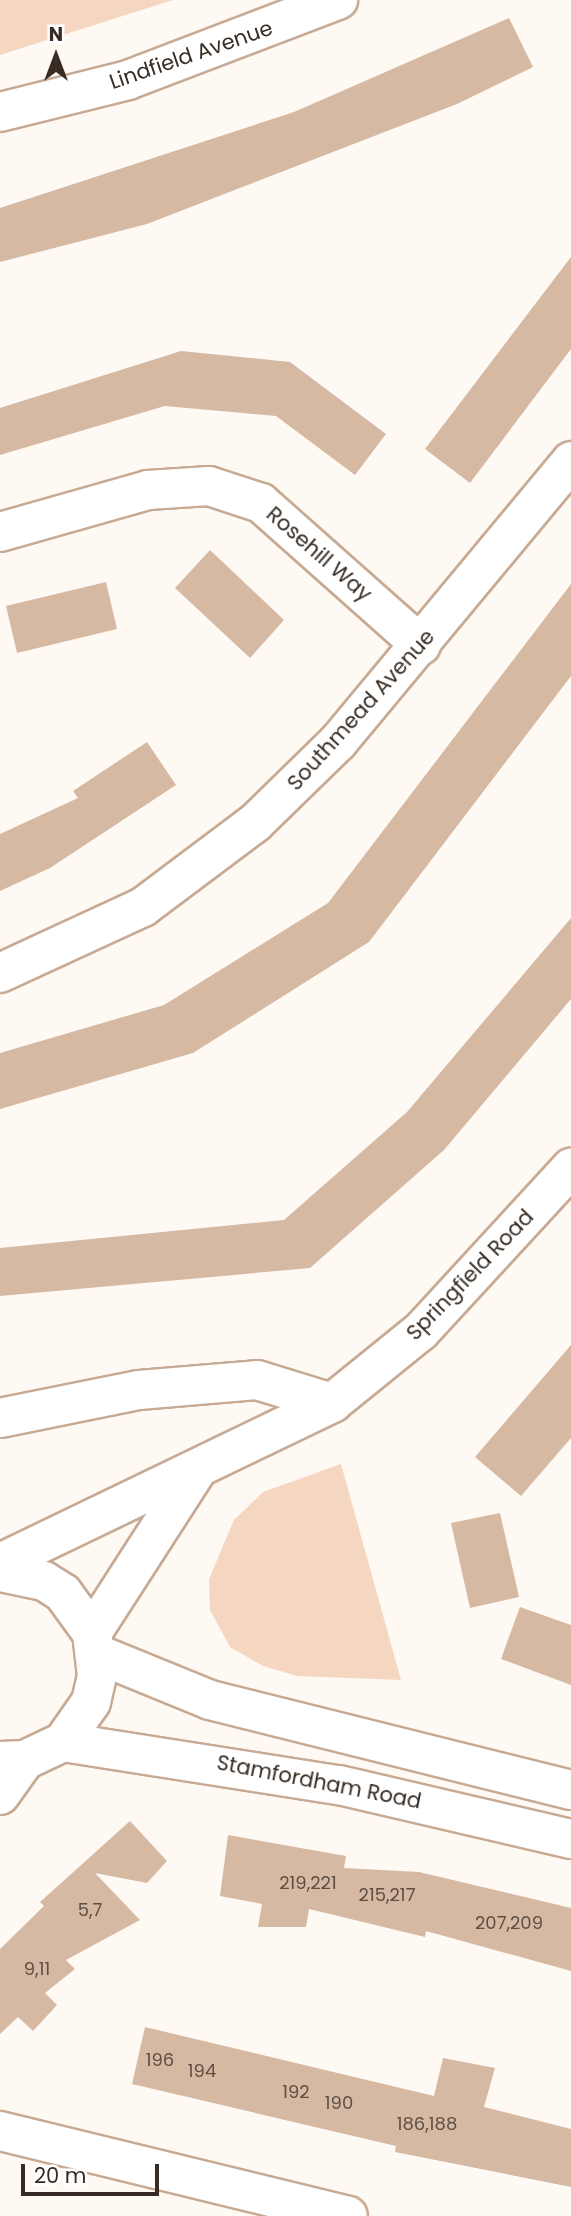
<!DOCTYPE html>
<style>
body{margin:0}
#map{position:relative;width:571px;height:2216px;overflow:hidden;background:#fff9f4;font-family:Poppins,sans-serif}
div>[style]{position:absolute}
.green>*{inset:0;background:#f5d7c1}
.building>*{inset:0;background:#d6b9a3}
.roads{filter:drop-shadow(2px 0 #c7aa94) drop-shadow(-2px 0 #c7aa94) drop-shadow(0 2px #c7aa94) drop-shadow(0 -2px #c7aa94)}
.street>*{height:38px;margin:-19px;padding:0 19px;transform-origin:19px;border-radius:19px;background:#fff}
.primary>*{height:38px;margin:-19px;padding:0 19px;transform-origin:19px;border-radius:19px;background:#fff}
span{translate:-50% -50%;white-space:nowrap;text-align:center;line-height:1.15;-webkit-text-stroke:6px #fff;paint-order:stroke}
.number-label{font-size:18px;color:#5f4f43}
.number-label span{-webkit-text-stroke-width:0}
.street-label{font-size:21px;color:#372c23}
.north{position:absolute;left:21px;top:21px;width:70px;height:70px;-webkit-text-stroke:5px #fff;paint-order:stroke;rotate:0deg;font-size:19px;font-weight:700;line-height:28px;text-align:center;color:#372c23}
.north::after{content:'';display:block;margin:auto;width:24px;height:32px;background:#372c23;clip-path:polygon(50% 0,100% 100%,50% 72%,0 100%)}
.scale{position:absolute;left:21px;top:2164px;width:138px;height:32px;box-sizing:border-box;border:4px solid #372c23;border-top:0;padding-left:9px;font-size:21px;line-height:24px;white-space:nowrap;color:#372c23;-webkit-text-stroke:5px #fff;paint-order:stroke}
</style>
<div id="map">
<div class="green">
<i style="clip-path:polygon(0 0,173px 0,0 55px)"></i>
<i style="clip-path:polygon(341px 1464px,401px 1680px,297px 1676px,263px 1666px,230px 1647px,210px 1610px,209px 1579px,234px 1520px,263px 1492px)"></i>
</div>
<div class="building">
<i style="clip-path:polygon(509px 18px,533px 67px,457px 104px,147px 224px,0 262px,0 208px,294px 112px)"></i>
<i style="clip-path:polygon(571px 257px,571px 349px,470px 483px,425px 449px)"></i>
<i style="clip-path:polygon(181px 351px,290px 362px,386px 434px,355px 475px,276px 416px,165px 406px,0 455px,0 408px)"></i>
<i style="clip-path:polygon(210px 550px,284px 620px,250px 658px,175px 588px)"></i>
<i style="clip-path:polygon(106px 582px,117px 629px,17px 653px,6px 606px)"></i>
<i style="clip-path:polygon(571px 584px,571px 676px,369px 942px,193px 1053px,0 1109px,0 1053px,164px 1005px,328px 903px)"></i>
<i style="clip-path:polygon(147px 742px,176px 785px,50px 868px,0 891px,0 834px,78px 798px,73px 791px)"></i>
<i style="clip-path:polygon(571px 918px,571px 999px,444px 1150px,310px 1268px,0 1296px,0 1248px,284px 1220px,407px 1112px)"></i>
<i style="clip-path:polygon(571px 1345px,571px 1438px,521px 1496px,475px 1457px)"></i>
<i style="clip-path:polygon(500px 1513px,519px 1597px,470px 1608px,451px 1523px)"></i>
<i style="clip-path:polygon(520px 1607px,571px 1625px,571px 1685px,501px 1659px)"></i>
<i style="clip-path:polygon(130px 1821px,167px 1861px,147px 1883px,95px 1873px,140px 1920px,66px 1960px,75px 1969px,45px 1993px,57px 2005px,33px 2031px,18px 2017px,0 2034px,0 1949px,44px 1906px,40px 1902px)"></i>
<i style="clip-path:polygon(228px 1835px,346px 1856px,344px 1868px,419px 1872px,571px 1908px,571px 1971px,426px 1931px,425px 1937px,309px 1909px,306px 1927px,258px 1927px,262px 1904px,220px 1896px)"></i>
<i style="clip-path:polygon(145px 2027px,434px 2096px,443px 2058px,495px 2068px,484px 2107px,571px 2129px,571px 2187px,395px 2152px,396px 2146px,132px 2084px)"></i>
</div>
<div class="roads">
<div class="street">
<i style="left:0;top:112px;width:132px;rotate:-14deg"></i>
<i style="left:128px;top:80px;width:225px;rotate:-20.9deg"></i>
<i style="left:0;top:532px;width:154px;rotate:-15.8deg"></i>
<i style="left:148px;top:490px;width:61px;rotate:-3.8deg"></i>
<i style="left:209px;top:486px;width:55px;rotate:18.1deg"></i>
<i style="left:261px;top:503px;width:214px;rotate:41.6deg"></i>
<i style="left:0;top:973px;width:157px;rotate:-24.8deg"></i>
<i style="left:143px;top:907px;width:140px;rotate:-36.9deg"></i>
<i style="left:255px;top:823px;width:116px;rotate:-44.3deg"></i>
<i style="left:338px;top:742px;width:365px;rotate:-50.3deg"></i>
<i style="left:0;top:1418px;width:142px;rotate:-11.4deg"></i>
<i style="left:139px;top:1390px;width:118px;rotate:-4.8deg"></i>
<i style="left:257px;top:1380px;width:78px;rotate:17deg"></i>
<i style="left:0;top:2131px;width:358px;rotate:13.7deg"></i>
</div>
<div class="primary">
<i style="left:0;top:1563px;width:369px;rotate:-25.7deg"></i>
<i style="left:332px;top:1403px;width:114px;rotate:-39deg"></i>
<i style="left:421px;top:1331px;width:222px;rotate:-47.4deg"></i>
<i style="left:0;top:1572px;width:45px;rotate:11.6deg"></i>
<i style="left:44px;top:1581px;width:22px;rotate:32deg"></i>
<i style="left:63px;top:1593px;width:49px;rotate:54.1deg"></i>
<i style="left:92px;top:1633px;width:43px;rotate:83.4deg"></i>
<i style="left:97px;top:1676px;width:27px;rotate:103deg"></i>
<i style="left:91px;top:1702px;width:49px;rotate:125deg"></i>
<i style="left:63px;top:1742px;width:42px;rotate:154.7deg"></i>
<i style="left:25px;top:1760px;width:25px;rotate:178deg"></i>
<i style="left:92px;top:1633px;width:190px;rotate:-57.2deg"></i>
<i style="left:95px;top:1653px;width:124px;rotate:22.2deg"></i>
<i style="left:210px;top:1700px;width:372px;rotate:14deg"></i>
<i style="left:63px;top:1742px;width:279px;rotate:8.9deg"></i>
<i style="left:339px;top:1785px;width:238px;rotate:13.1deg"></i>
<i style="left:0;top:1795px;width:43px;rotate:-54.5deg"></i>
</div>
</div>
<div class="number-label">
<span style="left:308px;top:1883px">219,221</span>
<span style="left:387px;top:1895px">215,217</span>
<span style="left:90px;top:1910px">5,7</span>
<span style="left:509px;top:1923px">207,209</span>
<span style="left:37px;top:1969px">9,11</span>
<span style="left:160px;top:2060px">196</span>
<span style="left:202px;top:2071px">194</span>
<span style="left:296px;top:2092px">192</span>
<span style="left:339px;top:2103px">190</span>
<span style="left:427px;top:2124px">186,188</span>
</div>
<div class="street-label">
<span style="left:191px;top:55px;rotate:-19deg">Lindfield Avenue</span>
<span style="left:319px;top:554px;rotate:41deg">Rosehill Way</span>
<span style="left:361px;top:710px;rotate:-48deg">Southmead Avenue</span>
<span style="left:470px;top:1275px;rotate:-46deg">Springfield Road</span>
<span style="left:319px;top:1782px;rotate:11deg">Stamfordham Road</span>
</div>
<div class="north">N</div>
<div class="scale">20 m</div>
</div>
